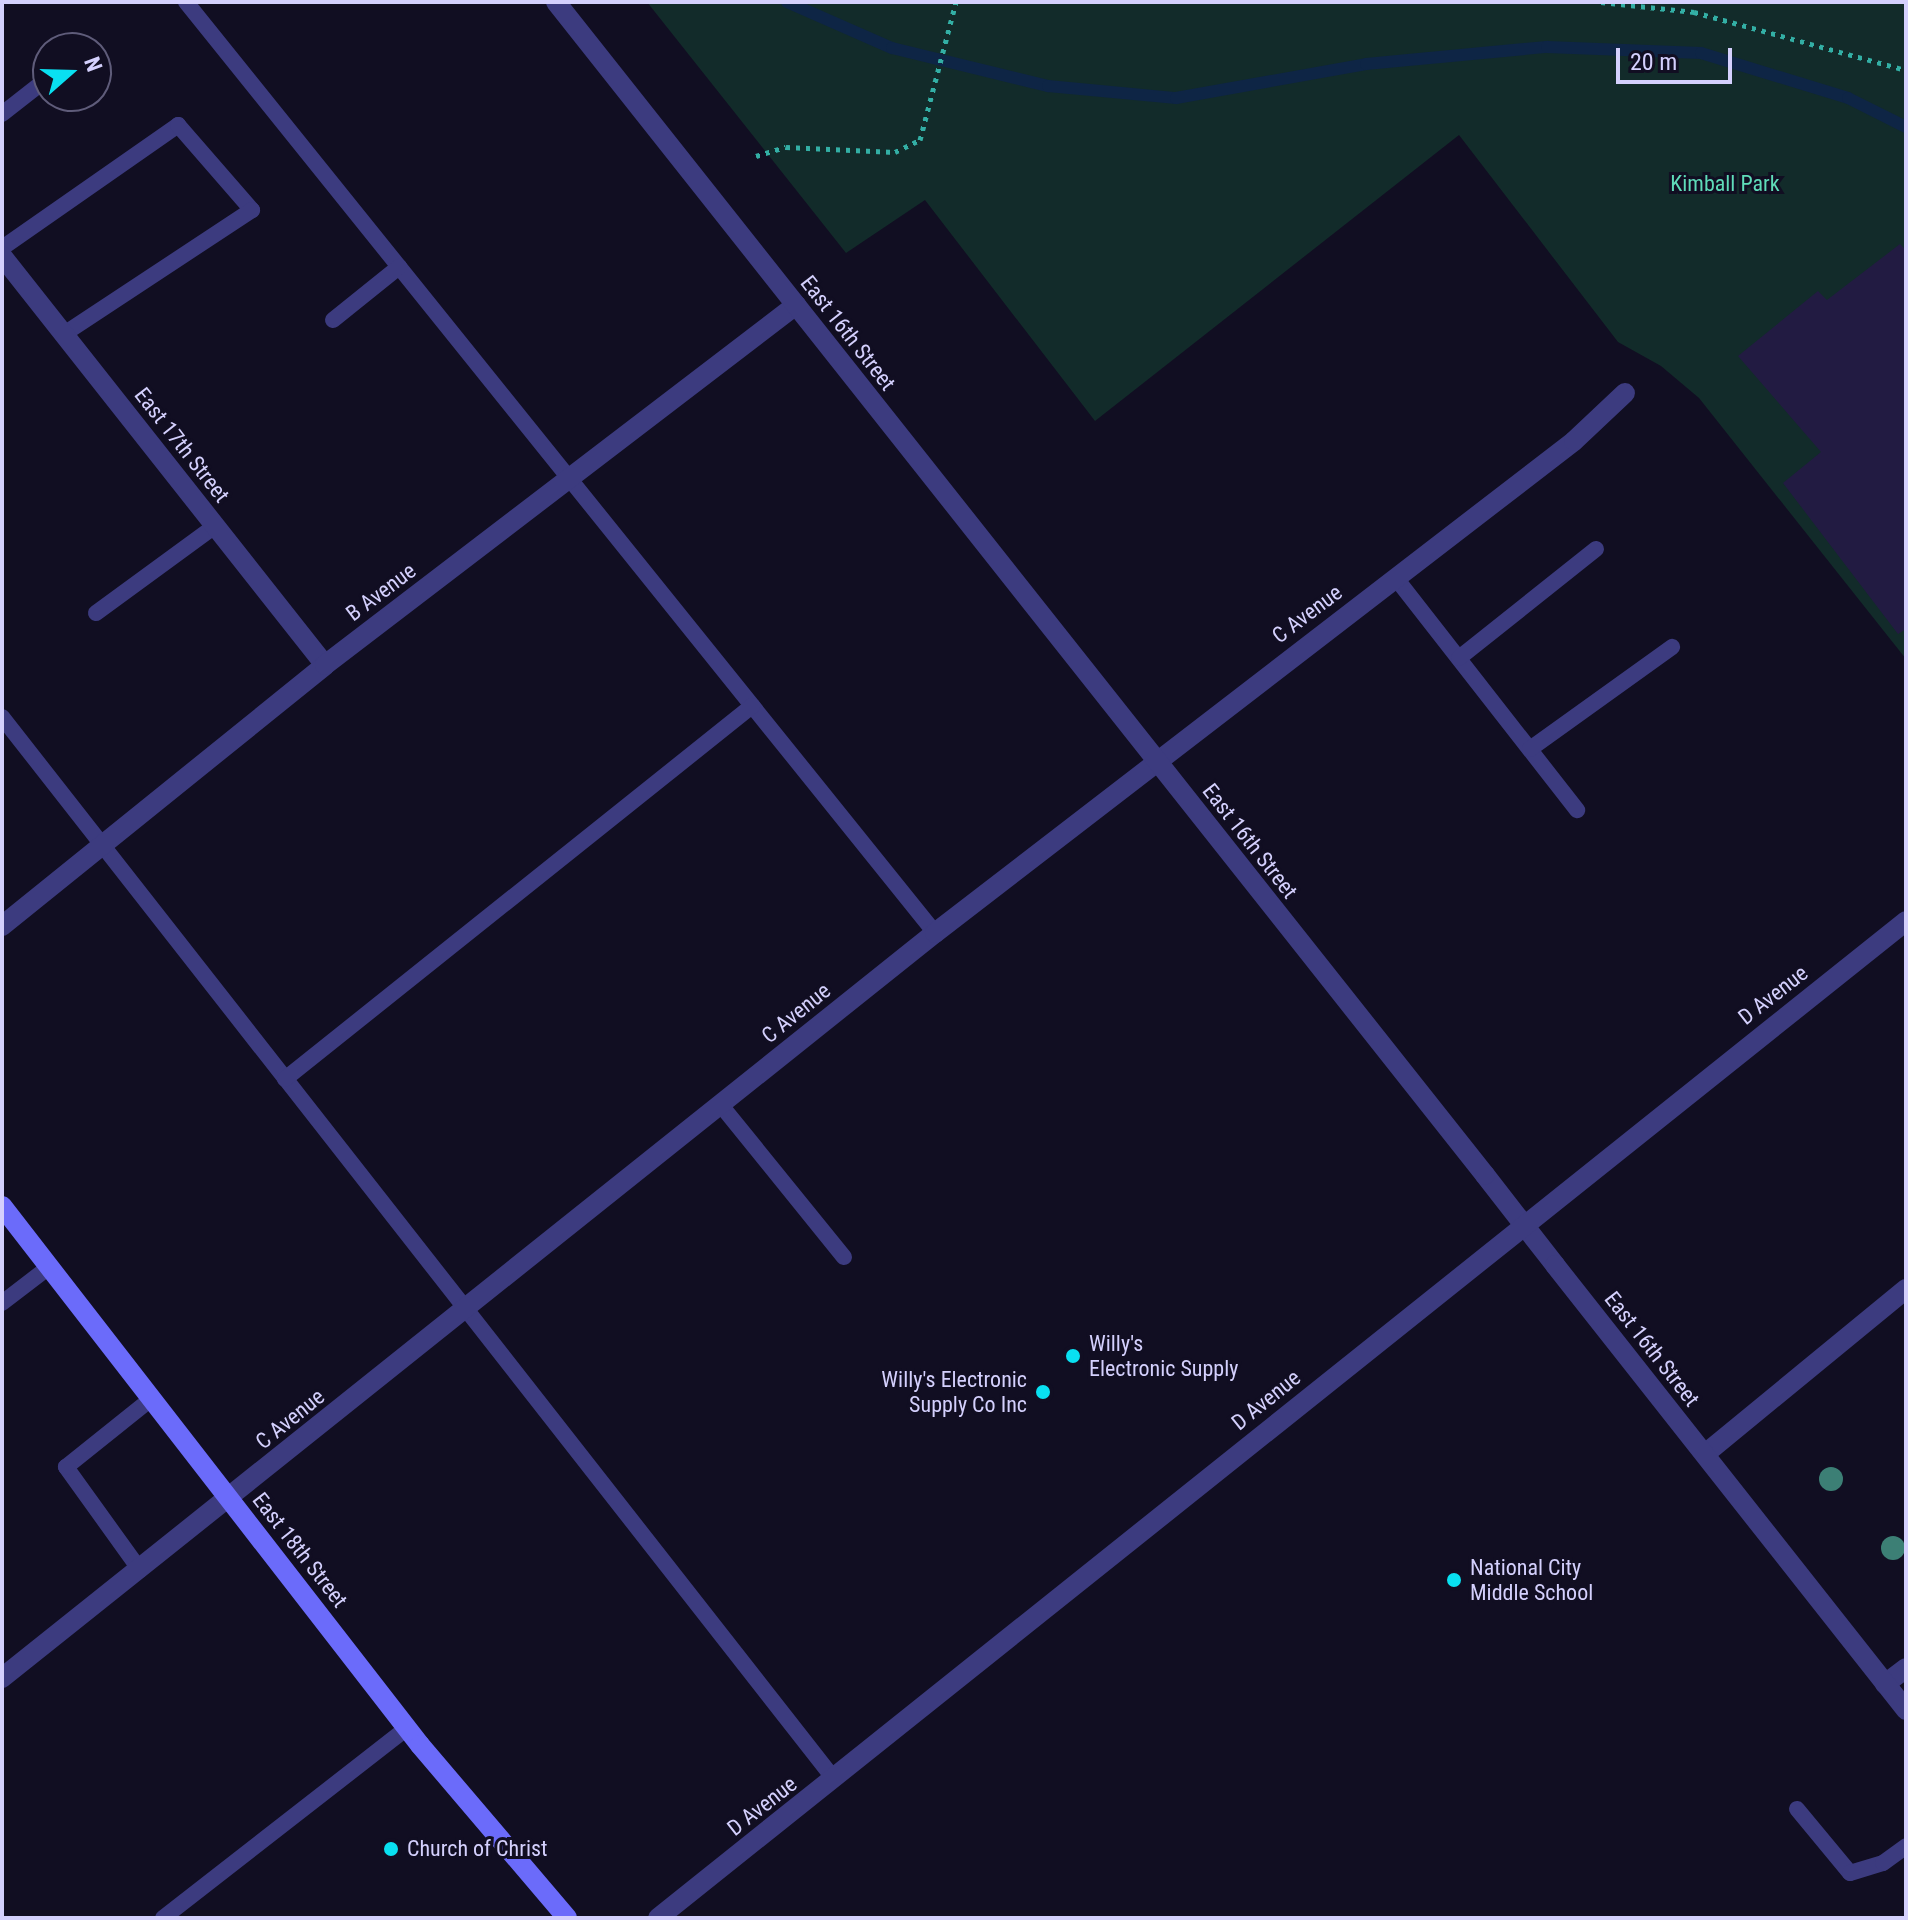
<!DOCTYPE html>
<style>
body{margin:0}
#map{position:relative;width:1908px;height:1920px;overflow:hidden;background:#110e22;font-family:"Roboto Condensed",sans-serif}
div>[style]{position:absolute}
.green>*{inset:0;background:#122b2a}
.stream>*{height:12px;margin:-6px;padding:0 6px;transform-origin:6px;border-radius:6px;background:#0e2545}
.building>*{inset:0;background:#221b42}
.path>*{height:5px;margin-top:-2.5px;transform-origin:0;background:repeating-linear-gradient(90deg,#33afa5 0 4px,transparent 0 10px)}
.service>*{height:16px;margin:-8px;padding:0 8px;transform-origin:8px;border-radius:8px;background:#3c3b7f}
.minor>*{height:20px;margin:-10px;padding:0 10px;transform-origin:10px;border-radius:10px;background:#3c3b7f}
.tertiary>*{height:20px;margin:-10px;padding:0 10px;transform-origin:10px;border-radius:10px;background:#3c3b7f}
.secondary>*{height:20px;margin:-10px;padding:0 10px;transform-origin:10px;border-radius:10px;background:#6b6bfa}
.trees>*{width:24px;height:24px;margin:-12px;border-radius:50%;background:#3c7f75}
.dots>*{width:22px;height:22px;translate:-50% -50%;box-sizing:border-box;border:4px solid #110e22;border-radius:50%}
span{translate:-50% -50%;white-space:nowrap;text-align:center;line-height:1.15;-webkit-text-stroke:6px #110e22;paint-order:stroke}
.park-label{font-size:22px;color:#5fdbb9}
.street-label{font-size:22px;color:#d4d0fd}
.poi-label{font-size:22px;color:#d4d0fd}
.left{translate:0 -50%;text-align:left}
.right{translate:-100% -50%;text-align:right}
.frame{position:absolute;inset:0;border:4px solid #d4d0fd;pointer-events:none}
.north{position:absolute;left:32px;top:32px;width:80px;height:80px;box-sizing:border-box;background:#110e22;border:2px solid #5f5c7a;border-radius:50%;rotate:70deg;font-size:22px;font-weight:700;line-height:32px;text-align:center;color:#d4d0fd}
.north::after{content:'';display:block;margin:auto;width:28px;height:36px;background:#09e0f1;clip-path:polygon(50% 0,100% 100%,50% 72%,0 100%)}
.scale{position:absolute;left:1616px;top:48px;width:116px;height:36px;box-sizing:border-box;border:4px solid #d4d0fd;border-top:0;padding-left:10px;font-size:24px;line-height:28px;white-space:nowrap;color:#d4d0fd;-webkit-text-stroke:6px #110e22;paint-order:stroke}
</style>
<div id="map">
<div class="green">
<i style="clip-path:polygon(647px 2px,1906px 2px,1906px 659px,1699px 398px,1661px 366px,1618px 342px,1459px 135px,1095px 421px,925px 200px,846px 253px)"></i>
</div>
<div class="stream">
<i style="left:787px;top:2px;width:115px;rotate:23.7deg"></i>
<i style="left:892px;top:48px;width:161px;rotate:13.7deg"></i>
<i style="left:1048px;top:86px;width:129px;rotate:5.4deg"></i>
<i style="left:1176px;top:98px;width:193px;rotate:-10.1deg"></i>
<i style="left:1366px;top:64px;width:182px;rotate:-5.4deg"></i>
<i style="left:1547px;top:47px;width:154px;rotate:2.2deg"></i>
<i style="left:1701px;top:53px;width:154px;rotate:17deg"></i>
<i style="left:1848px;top:98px;width:65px;rotate:26.6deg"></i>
</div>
<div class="building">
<i style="clip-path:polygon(1900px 244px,1906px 250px,1906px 629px,1898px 634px,1783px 483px,1821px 452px,1738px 356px,1818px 291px,1827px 300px)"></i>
</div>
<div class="path">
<i style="left:1601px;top:2px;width:94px;rotate:6.1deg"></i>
<i style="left:1694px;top:12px;width:220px;rotate:15.3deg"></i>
<i style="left:756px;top:156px;width:31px;rotate:-17deg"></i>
<i style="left:786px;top:147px;width:109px;rotate:2.6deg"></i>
<i style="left:895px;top:152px;width:28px;rotate:-26deg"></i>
<i style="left:920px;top:140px;width:143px;rotate:-75.4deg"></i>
</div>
<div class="service">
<i style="left:186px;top:2px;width:1195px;rotate:51.18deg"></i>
<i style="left:2px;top:114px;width:58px;rotate:-38deg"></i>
<i style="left:2px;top:248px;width:215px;rotate:-34.9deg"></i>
<i style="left:178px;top:125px;width:113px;rotate:49deg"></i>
<i style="left:252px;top:210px;width:225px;rotate:146.6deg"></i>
<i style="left:333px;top:320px;width:85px;rotate:-38.8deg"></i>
<i style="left:1395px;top:577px;width:296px;rotate:52deg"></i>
<i style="left:96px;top:613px;width:147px;rotate:-36.2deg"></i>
<i style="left:1459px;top:658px;width:175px;rotate:-38.5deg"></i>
<i style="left:2px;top:717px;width:1349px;rotate:51.92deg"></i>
<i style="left:1530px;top:749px;width:175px;rotate:-35.7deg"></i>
<i style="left:285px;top:1079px;width:598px;rotate:-38.61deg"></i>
<i style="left:720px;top:1104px;width:197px;rotate:51deg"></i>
<i style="left:2px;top:1303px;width:59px;rotate:-37.5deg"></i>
<i style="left:140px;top:1570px;width:127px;rotate:-125.7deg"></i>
<i style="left:66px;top:1467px;width:110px;rotate:-38.7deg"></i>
<i style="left:1797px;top:1809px;width:83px;rotate:50.4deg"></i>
<i style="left:1850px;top:1873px;width:34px;rotate:-17deg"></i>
<i style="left:1883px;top:1863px;width:29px;rotate:-36deg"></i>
<i style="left:163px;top:1918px;width:309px;rotate:-37.9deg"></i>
</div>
<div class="minor">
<i style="left:2px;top:256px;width:521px;rotate:51.7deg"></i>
<i style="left:2px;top:926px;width:415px;rotate:-38.9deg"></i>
<i style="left:325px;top:665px;width:593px;rotate:-37.39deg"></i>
<i style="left:1485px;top:1175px;width:114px;rotate:52.1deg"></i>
<i style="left:1705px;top:1454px;width:260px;rotate:-39.4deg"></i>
<i style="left:2px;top:1678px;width:1194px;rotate:-38.61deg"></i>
<i style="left:935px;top:933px;width:806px;rotate:-37.59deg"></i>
<i style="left:1574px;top:441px;width:70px;rotate:-43.3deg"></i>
<i style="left:1885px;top:1684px;width:26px;rotate:-37deg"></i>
</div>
<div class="tertiary">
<i style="left:556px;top:2px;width:1496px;rotate:51.62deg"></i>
<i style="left:1555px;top:1265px;width:567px;rotate:51.73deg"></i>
<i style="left:658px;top:1918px;width:1597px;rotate:-38.62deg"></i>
</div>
<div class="secondary">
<i style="left:2px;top:1206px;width:682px;rotate:52.21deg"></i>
<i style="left:420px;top:1745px;width:227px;rotate:49.6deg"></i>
</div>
<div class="trees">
<i style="left:1831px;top:1479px"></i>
<i style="left:1893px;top:1548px"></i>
</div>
<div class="dots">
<i style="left:1073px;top:1356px;background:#09e0f1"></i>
<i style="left:1043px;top:1392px;background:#09e0f1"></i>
<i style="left:1454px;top:1580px;background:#09e0f1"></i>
<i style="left:391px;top:1849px;background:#09e0f1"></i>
</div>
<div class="park-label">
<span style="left:1725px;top:184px">Kimball Park</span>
</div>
<div class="street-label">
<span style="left:848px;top:333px;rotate:52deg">East 16th Street</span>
<span style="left:182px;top:445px;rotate:52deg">East 17th Street</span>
<span style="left:381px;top:592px;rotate:-37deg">B Avenue</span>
<span style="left:1307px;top:614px;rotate:-37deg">C Avenue</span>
<span style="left:1250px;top:841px;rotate:52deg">East 16th Street</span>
<span style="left:1773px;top:995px;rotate:-38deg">D Avenue</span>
<span style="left:796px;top:1013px;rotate:-39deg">C Avenue</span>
<span style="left:1652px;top:1349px;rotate:52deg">East 16th Street</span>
<span style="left:1266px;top:1400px;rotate:-39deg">D Avenue</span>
<span style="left:290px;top:1419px;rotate:-39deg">C Avenue</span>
<span style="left:300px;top:1550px;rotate:52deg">East 18th Street</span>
<span style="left:762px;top:1806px;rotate:-38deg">D Avenue</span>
</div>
<div class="poi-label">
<span class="left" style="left:1089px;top:1356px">Willy's<br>Electronic Supply</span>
<span class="right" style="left:1027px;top:1392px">Willy's Electronic<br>Supply Co Inc</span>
<span class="left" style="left:1470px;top:1580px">National City<br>Middle School</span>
<span class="left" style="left:407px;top:1849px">Church of Christ</span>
</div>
<div class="frame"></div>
<div class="north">N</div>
<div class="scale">20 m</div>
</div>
